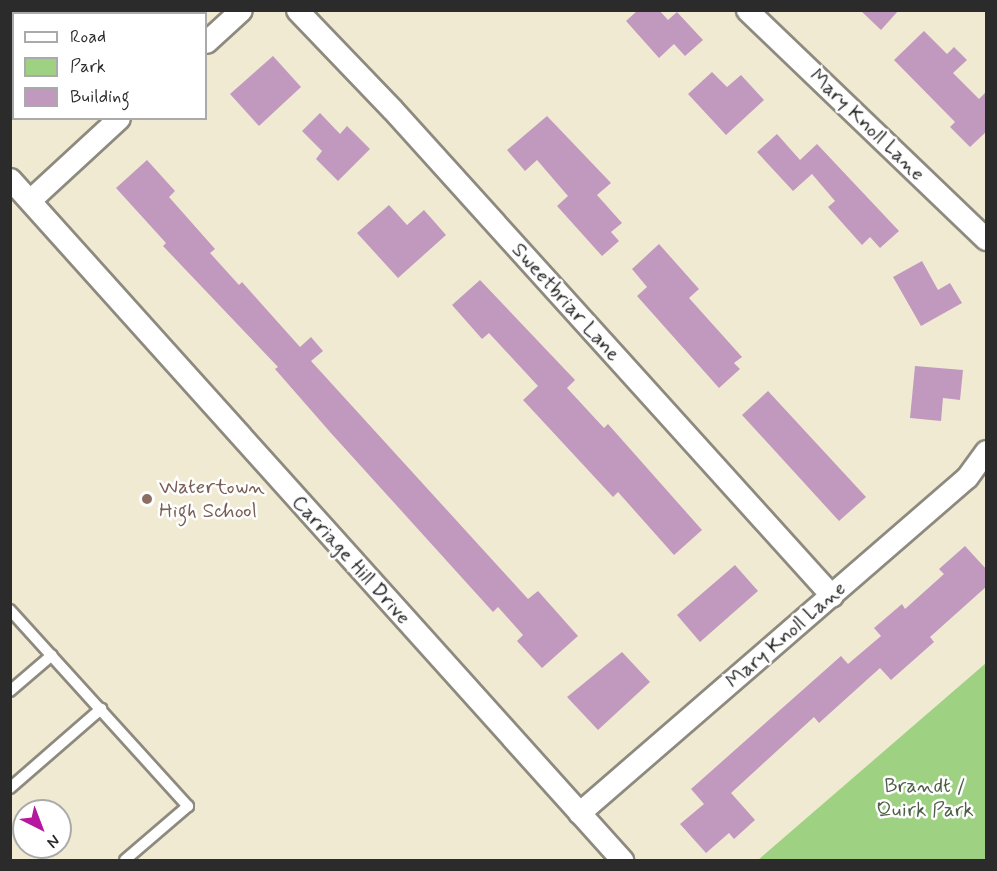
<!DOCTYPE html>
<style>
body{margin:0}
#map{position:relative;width:997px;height:871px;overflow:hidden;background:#f1ead3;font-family:Mynerve,sans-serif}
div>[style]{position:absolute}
.green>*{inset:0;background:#9ed282}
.building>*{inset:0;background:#c199bf}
.roads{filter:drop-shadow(2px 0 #8e8a7f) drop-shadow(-2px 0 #8e8a7f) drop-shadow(0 2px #8e8a7f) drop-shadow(0 -2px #8e8a7f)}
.service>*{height:10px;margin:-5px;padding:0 5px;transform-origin:5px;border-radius:5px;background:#fff}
.minor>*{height:21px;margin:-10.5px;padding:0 10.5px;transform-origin:10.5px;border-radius:10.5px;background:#fff}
.dots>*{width:16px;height:16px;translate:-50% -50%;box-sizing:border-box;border:3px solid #fff;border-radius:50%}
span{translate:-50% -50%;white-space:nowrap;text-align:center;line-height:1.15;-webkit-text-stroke:5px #fff;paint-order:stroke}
.street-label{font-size:21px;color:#2b2b2b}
.education-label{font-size:21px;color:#785e54}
.left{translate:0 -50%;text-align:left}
.park-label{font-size:21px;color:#4e5d45}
.frame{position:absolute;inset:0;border:12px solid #2b2b2b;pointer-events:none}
.legend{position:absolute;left:12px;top:12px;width:195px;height:108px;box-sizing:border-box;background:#fff;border:2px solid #aaa;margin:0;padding:8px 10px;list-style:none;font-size:18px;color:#2b2b2b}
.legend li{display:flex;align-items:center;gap:12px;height:30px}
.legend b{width:30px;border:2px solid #aaa}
.north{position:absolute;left:12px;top:799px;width:60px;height:60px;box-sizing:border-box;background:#fff;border:2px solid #aaa;border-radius:50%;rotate:138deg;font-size:16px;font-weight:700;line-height:24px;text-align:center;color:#2b2b2b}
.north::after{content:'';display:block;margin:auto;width:21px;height:27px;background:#b5179e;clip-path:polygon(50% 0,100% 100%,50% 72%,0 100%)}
</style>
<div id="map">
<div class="green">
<i style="clip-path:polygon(986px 663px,986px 860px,758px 860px)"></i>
</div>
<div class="building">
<i style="clip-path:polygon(638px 10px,659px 10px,668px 20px,677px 12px,703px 40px,685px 56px,674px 44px,659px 58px,626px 21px)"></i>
<i style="clip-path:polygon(860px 10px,899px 10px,881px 30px)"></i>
<i style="clip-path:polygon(924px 31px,947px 54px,954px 47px,967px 60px,953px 73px,979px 99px,987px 91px,987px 131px,970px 147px,950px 127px,955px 122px,894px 60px)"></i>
<i style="clip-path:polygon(273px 56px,301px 87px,259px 126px,230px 94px)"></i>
<i style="clip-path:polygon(712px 72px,727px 87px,741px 75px,764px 100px,726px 135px,688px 94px)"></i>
<i style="clip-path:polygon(320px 113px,340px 134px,347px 126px,370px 149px,338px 181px,316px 159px,322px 151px,302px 131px)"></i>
<i style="clip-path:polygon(547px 116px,611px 183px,597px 195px,622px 223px,611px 232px,619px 241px,602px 256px,557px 206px,568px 196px,537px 160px,525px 171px,507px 150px)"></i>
<i style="clip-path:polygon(777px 134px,800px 160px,817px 144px,899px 231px,880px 248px,870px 237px,862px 245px,828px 207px,835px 201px,812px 174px,793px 191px,757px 152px)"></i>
<i style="clip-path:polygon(147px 160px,175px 191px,169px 197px,215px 249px,210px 253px,239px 285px,242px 282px,300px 347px,311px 337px,323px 351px,311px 361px,528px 599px,538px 591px,578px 636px,542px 668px,517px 641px,523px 635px,498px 607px,493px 612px,330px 432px,275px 369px,278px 367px,163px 246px,166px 243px,116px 188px)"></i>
<i style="clip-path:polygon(389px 205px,407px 225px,424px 210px,446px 235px,398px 278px,357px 233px)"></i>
<i style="clip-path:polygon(659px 244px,699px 289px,689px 298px,742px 357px,734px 363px,740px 369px,719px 388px,637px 296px,647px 287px,632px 269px)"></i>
<i style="clip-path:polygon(922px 261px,938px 290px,950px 283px,962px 303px,921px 326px,893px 277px)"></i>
<i style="clip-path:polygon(480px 280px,575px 380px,567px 388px,604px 428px,608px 424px,702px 530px,674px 555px,618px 492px,613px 497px,523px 400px,538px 386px,489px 333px,482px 339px,452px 305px)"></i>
<i style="clip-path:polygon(915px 366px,963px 370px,960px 400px,943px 398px,941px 421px,910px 418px)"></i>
<i style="clip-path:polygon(768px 391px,866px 497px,839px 521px,742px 415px)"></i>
<i style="clip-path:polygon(965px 546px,987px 570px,987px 586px,930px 637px,934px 642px,891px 680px,880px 668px,819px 723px,814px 717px,731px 793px,755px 820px,734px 839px,729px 833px,706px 853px,680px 824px,704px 804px,691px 789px,841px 656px,848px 664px,881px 636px,874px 628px,902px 604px,905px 609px,944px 574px,939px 569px)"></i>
<i style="clip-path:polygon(735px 565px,758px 591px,700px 642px,677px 615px)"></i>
<i style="clip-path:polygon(622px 652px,650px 682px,598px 730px,567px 697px)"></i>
</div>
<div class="roads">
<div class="service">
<i style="left:10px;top:610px;width:265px;rotate:47.8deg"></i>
<i style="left:188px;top:806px;width:83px;rotate:139.4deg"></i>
<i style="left:10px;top:691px;width:55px;rotate:-40.6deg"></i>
<i style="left:10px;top:788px;width:121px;rotate:-41deg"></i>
</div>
<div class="minor">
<i style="left:297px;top:10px;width:137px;rotate:46.2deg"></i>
<i style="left:392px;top:109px;width:656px;rotate:47.9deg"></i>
<i style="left:747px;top:10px;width:331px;rotate:43.8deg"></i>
<i style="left:206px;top:42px;width:47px;rotate:-42.4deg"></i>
<i style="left:10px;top:179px;width:916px;rotate:48.05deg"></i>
<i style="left:30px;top:200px;width:121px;rotate:-42.7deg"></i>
<i style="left:579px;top:813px;width:513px;rotate:-40.89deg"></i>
<i style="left:967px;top:477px;width:32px;rotate:-54deg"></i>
</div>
</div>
<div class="dots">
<i style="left:147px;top:499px;background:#8d6e63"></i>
</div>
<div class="street-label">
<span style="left:867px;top:125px;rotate:44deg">Mary Knoll Lane</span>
<span style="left:566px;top:302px;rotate:48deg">Sweetbriar Lane</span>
<span style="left:351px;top:560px;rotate:48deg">Carriage Hill Drive</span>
<span style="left:786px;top:635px;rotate:-41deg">Mary Knoll Lane</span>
</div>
<div class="education-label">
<span class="left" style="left:159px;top:499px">Watertown<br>High School</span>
</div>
<div class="park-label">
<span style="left:925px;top:798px">Brandt /<br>Quirk Park</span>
</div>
<div class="frame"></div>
<ul class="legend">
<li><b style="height:8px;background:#fff"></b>Road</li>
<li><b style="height:16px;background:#9ed282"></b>Park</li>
<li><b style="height:16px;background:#c199bf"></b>Building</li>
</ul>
<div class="north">N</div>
</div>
